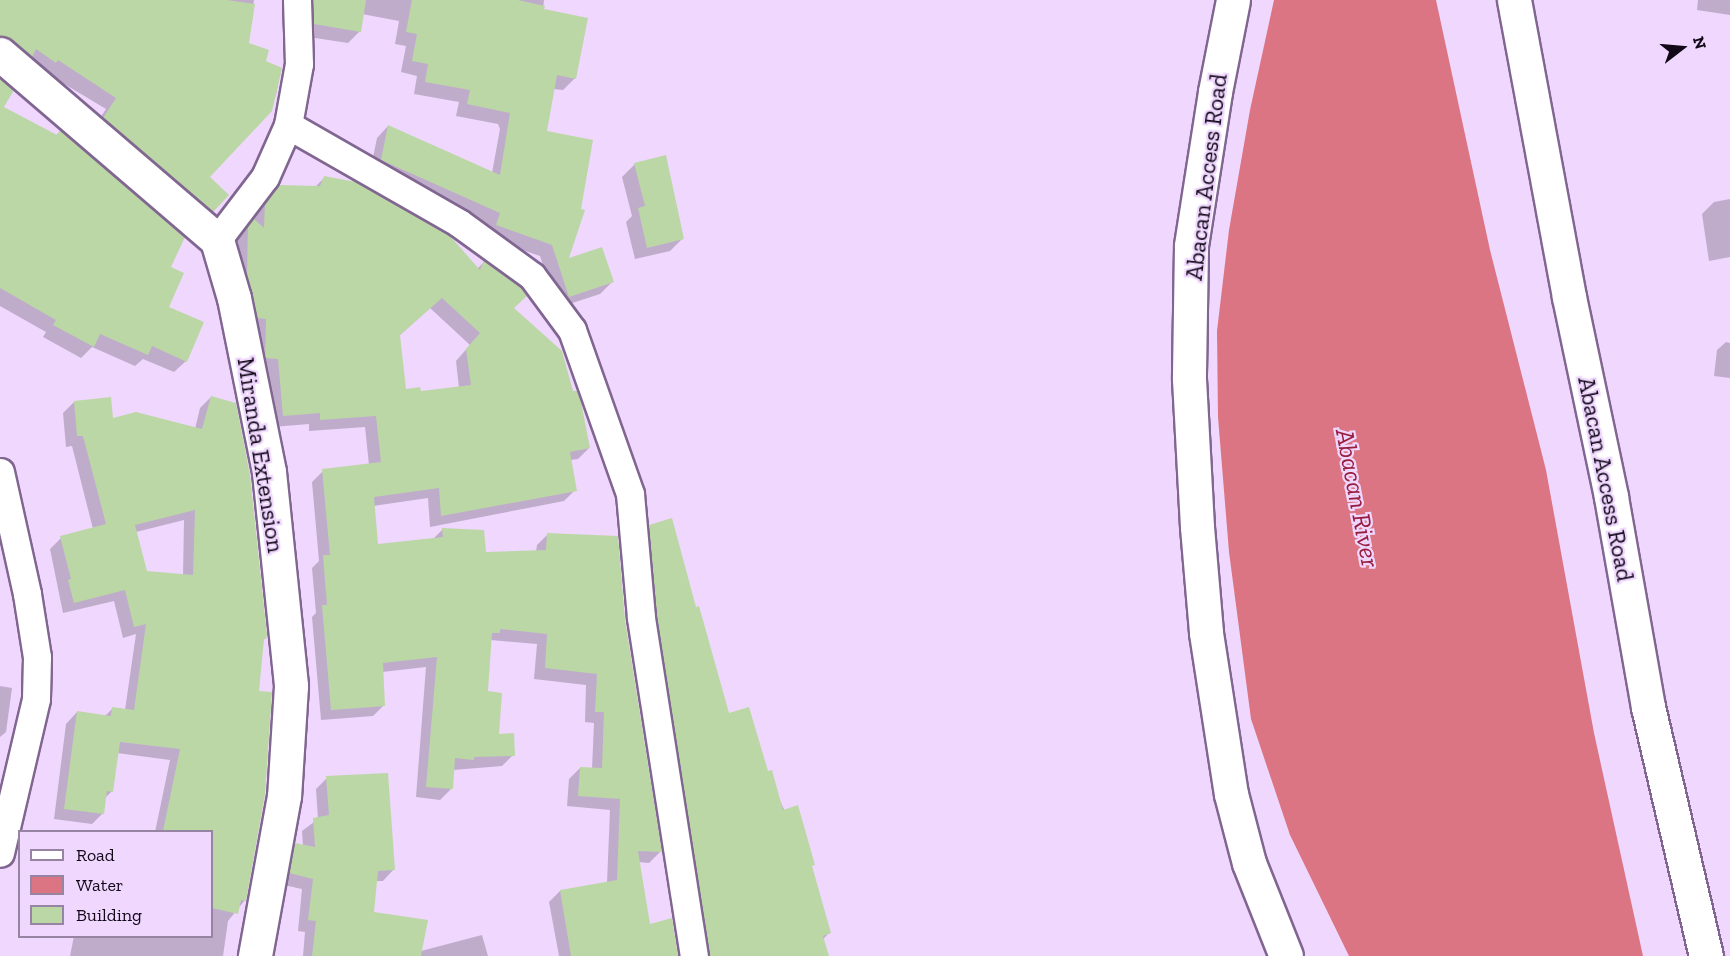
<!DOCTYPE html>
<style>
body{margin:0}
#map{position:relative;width:1730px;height:956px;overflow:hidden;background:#efd7fe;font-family:"Zilla Slab",serif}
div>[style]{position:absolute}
.water>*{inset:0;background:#db7583}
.shadow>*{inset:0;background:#0003}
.building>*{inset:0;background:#bcd7a6}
.roads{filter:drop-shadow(2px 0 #806691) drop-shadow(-2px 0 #806691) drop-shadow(0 2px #806691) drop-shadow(0 -2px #806691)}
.street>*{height:27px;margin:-13.5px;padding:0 13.5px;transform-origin:13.5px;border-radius:13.5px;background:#fff}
.secondary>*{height:33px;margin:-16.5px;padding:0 16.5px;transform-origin:16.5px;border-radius:16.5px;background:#fff}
span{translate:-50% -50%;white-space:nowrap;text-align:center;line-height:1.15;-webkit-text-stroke:4.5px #efd7fe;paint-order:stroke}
.street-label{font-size:24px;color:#120818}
.water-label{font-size:26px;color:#991e3e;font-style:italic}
.legend{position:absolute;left:18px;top:830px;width:195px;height:108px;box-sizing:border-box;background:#efd7fe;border:2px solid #9784a2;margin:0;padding:8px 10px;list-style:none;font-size:18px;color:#120818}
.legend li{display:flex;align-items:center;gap:12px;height:30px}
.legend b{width:30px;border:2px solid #9784a2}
.north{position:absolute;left:1652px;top:18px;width:60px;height:60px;-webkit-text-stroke:4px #efd7fe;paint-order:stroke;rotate:74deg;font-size:16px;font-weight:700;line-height:24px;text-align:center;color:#120818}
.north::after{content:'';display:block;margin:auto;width:21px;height:27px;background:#120818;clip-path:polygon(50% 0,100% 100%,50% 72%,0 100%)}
</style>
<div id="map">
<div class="water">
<i style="clip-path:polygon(1274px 0,1436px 0,1490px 250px,1546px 470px,1594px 733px,1643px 956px,1349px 956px,1290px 835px,1251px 719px,1229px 552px,1218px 417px,1217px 331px,1229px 230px,1250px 110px)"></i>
</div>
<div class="shadow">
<i style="clip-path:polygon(0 0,254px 0,247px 44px,264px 61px,281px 69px,276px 95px,270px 110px,208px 177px,227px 195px,201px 222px,93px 129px,106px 109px,26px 61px,4px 53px,13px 38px,0 29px)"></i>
<i style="clip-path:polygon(306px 0,544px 0,543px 10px,575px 78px,563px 90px,553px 89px,545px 133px,566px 261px,612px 282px,600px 294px,557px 308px,540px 256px,485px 237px,489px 225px,370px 172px,377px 138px,388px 126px,492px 173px,500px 129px,498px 124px,456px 116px,459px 102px,414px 94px,417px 76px,401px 72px,406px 46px,395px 44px,399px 21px,362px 14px,360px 31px,348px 43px,302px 36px)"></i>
<i style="clip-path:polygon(1698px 0,1730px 0,1730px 15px,1697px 10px)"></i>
<i style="clip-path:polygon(0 81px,2px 108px,55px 136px,60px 132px,169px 268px,167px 308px,186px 361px,174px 372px,143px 359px,135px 366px,92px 347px,81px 358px,43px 337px,46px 332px,0 306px)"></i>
<i style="clip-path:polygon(635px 164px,683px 238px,670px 251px,635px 259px,626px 222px,632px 216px,622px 177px)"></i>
<i style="clip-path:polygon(evenodd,324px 178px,477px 269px,484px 262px,513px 309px,589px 448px,578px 459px,570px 460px,575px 490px,564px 501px,430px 527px,428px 498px,373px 506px,377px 546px,432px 540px,443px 529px,485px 554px,536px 552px,537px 545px,548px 534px,624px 621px,660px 852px,649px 863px,638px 862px,649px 925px,677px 956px,559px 956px,549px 902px,560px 891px,607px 883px,610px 810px,567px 806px,569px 779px,580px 768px,592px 769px,594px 723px,585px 722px,586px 685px,534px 679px,537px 644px,491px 640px,486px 693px,497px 735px,513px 755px,502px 766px,453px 770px,451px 789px,440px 800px,416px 797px,426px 667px,382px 672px,384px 705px,373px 716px,321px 720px,312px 617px,316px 613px,312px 568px,319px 561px,312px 482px,323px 471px,369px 465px,365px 427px,309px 431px,309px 424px,272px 427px,268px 369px,255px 369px,236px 287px,238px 237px,254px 219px,268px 198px,279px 186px,315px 187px,324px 178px,430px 308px,470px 345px,456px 361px,459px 388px,419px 392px,405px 390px,399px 336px,430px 308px)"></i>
<i style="clip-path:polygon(1730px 199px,1730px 257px,1709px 261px,1702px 214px,1714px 202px)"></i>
<i style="clip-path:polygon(1726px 342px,1730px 343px,1730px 378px,1714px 376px,1717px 350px)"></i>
<i style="clip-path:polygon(evenodd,211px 397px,265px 638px,262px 642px,245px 900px,228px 921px,223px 956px,70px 956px,74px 936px,212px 936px,212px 832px,155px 832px,170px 760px,117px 753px,112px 791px,104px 799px,103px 813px,92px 824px,54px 819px,66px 724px,77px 712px,105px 716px,113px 708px,125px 710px,136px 634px,123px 638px,114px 601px,63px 613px,50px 549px,61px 538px,93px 529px,72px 446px,66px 447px,63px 413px,74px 402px,112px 420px,195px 429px,200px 408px,211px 397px,184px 520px,183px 576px,146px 572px,136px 532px,184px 520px)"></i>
<i style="clip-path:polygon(649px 526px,695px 608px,728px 715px,767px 773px,811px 867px,829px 933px,822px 940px,827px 956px,698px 956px,638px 537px)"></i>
<i style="clip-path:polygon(0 686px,12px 688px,6px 732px,0 737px)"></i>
<i style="clip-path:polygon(327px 778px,394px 869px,383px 881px,376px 881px,372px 913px,421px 951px,482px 935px,488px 956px,303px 956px,305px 932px,298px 931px,302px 889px,279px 884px,284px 855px,295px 844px,303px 846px,302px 831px,318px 819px,316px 789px)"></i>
</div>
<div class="building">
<i style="clip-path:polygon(0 0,227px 0,255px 4px,249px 43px,269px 50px,266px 61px,282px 68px,272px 111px,210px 177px,229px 195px,213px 212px,103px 118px,116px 98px,58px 60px,56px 63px,36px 49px,32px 57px,12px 39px,0 36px)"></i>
<i style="clip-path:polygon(314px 0,366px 0,361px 32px,314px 24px)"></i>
<i style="clip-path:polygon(412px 0,518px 0,545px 6px,544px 9px,588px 18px,576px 79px,557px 75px,547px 131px,593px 140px,581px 209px,585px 210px,569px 258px,602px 247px,614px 282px,569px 297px,552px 245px,496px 225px,500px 213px,381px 160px,388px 125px,500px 175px,510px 113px,467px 104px,470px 90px,425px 82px,428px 64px,412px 61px,417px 34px,406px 32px)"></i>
<i style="clip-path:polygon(0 79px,14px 90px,4px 107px,57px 135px,60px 130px,185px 237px,171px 267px,184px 273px,169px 307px,204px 322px,187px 362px,152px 346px,148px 355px,100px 334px,94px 347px,53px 325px,56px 320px,0 288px)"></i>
<i style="clip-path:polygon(666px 155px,684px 239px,647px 248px,638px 208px,645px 206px,634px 163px)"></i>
<i style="clip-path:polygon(evenodd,324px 176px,356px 182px,450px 236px,480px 270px,484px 260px,521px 287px,527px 296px,514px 308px,562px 351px,573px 391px,577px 391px,581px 402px,590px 448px,570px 452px,577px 491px,441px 516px,439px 488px,374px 497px,378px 544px,443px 537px,442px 528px,484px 530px,486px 552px,546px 550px,547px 533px,618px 536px,625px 620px,662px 852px,638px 851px,650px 924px,672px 918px,678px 956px,571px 956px,560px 890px,617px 880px,620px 799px,578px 796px,580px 767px,602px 768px,604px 712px,595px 712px,597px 674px,545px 668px,547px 634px,500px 629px,500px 633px,492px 633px,488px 691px,502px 693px,499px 734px,514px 733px,515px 756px,474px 757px,474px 760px,455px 758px,453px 789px,426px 787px,437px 657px,383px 663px,385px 706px,331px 710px,322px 605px,327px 605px,323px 555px,330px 555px,322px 469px,381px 462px,376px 416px,320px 420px,320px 413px,283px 416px,278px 359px,265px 358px,266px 319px,257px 318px,247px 275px,248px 225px,253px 218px,264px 228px,265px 203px,279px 185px,320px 186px,324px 176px,442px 298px,480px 333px,466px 349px,471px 385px,421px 391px,420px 387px,406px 389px,400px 335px,442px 298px)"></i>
<i style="clip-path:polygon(evenodd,211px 396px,236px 403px,250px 475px,267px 635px,266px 639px,264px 639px,259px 691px,272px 692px,265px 794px,246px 901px,241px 900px,238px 914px,212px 908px,212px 831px,163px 831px,180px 749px,120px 742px,113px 792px,107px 791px,104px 814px,64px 809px,77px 711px,111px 716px,112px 707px,134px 710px,146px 624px,134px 627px,125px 590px,74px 603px,68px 580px,71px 579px,60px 536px,106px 524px,83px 436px,77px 436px,74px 401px,111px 397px,113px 418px,136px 412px,202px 429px,211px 396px,195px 510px,193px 575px,147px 571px,135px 525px,195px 510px)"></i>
<i style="clip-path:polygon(672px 518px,696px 607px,699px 606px,729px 713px,749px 707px,768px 771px,772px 770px,783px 810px,798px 805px,815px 865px,812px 866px,831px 933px,823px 936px,829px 956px,709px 956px,657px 616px,649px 525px)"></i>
<i style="clip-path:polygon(388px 773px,395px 870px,378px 871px,374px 912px,428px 920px,421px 956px,312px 956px,316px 921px,308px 920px,313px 879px,289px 873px,295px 843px,315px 847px,313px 818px,329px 815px,326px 776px)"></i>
</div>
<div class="roads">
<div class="street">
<i style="left:288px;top:125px;width:197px;rotate:29.8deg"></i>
<i style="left:459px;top:223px;width:90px;rotate:36deg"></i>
<i style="left:532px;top:276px;width:67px;rotate:53.5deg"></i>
<i style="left:572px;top:330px;width:174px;rotate:70.5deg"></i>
<i style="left:630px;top:494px;width:124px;rotate:84.9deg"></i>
<i style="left:641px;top:618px;width:342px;rotate:81.1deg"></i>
<i style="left:217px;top:240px;width:79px;rotate:-52.7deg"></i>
<i style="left:265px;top:177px;width:57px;rotate:-66.1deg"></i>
<i style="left:288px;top:125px;width:62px;rotate:-79.8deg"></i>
<i style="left:299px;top:64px;width:64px;rotate:-91.8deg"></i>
<i style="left:0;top:472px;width:125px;rotate:77.5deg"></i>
<i style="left:27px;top:594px;width:64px;rotate:81deg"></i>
<i style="left:37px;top:657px;width:42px;rotate:91.4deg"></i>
<i style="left:36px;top:699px;width:158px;rotate:103.2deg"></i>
</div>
<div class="secondary">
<i style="left:1233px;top:0;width:94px;rotate:101.1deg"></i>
<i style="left:1215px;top:92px;width:156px;rotate:98.9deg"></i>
<i style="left:1191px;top:246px;width:133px;rotate:90.9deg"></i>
<i style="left:1189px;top:379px;width:148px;rotate:86.9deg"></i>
<i style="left:1197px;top:527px;width:106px;rotate:85.1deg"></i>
<i style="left:1206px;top:633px;width:163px;rotate:81.2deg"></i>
<i style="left:1231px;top:794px;width:71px;rotate:75.4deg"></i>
<i style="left:1249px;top:863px;width:100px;rotate:68.3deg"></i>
<i style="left:1514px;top:0;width:302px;rotate:79.5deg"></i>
<i style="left:1569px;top:297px;width:204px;rotate:78.1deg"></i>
<i style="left:1611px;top:497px;width:213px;rotate:80deg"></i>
<i style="left:1648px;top:707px;width:256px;rotate:76.9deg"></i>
<i style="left:0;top:54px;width:286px;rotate:40.6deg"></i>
<i style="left:217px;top:240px;width:60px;rotate:73.7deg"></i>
<i style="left:234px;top:298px;width:177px;rotate:78.6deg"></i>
<i style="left:269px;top:472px;width:215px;rotate:84.1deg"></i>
<i style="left:291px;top:686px;width:110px;rotate:93.6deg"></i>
<i style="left:284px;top:796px;width:163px;rotate:100.3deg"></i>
</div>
</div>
<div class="street-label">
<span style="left:1206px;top:177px;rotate:-83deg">Abacan Access Road</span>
<span style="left:261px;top:455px;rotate:81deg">Miranda Extension</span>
<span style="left:1606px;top:479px;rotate:79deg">Abacan Access Road</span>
</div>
<div class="water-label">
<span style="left:1357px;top:498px;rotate:79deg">Abacan River</span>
</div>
<ul class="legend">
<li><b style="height:8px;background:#fff"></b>Road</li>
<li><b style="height:16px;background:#db7583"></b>Water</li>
<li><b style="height:16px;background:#bcd7a6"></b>Building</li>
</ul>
<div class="north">N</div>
</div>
